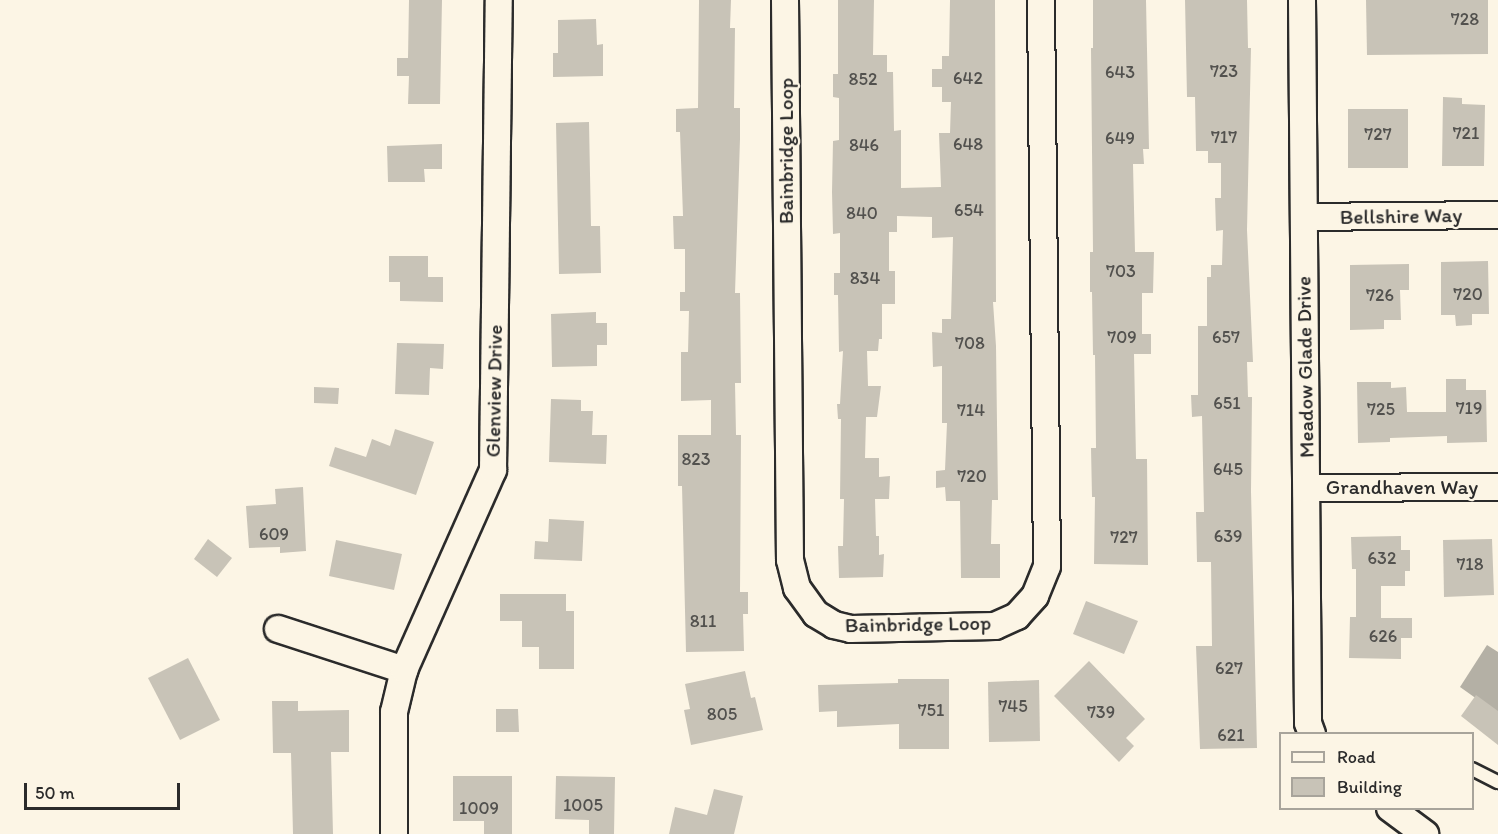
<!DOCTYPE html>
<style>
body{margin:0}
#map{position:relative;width:1498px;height:834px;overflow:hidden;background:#fcf5e5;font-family:Itim,sans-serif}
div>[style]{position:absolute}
.water>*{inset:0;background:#b4b0a5}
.building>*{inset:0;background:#c8c3b7}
.roads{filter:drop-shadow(2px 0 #2b2b2b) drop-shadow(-2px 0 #2b2b2b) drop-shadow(0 2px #2b2b2b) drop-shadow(0 -2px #2b2b2b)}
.lane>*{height:12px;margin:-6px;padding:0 6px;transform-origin:6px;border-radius:6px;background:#fcf5e5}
.street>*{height:26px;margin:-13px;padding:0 13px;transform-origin:13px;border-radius:13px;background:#fcf5e5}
span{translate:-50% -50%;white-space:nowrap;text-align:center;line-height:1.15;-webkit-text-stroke:4.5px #fcf5e5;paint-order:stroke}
.number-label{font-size:18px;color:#52514e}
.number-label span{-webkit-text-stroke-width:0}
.street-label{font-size:21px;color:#2b2b2b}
.legend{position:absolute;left:1279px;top:732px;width:195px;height:78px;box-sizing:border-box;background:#fcf5e5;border:2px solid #a8a49b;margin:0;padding:8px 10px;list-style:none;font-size:18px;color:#2b2b2b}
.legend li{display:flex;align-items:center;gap:12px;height:30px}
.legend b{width:30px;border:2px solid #a8a49b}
.scale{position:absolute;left:24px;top:783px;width:156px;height:27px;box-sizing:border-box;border:3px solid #2b2b2b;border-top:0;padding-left:8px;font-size:18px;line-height:21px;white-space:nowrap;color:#2b2b2b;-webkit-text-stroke:4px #fcf5e5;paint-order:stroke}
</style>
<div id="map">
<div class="water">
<i style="clip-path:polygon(1487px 645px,1498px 652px,1498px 714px,1460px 687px)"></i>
</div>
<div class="building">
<i style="clip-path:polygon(409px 0,442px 0,440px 104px,408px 104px,409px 76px,397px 76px,397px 58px,408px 58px)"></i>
<i style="clip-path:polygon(699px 0,731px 0,730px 28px,735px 28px,734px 108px,740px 108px,740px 139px,735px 293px,740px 293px,741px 383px,735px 383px,736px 435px,741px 435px,740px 592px,748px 592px,748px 614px,743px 614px,744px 651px,686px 652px,682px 486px,678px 486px,678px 435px,711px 435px,711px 400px,681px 401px,681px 352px,688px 352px,689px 311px,680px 311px,680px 292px,685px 292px,685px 249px,674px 249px,673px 216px,683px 216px,680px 132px,676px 132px,676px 109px,698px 108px)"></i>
<i style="clip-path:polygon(838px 0,874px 0,873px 55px,887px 55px,887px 72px,893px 72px,894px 131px,901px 130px,901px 188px,941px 187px,939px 133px,950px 133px,951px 102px,942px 102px,942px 87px,932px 87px,932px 69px,942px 69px,942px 56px,949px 56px,950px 0,995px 0,996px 302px,993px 302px,996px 346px,998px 500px,992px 500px,991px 544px,1000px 544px,1000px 578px,961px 578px,960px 501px,946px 501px,945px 487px,936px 488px,936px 471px,945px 470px,947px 423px,942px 423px,942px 366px,933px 367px,932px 332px,942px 333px,942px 319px,951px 319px,953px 237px,932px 238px,932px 217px,897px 216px,897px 232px,889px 232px,889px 271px,895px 271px,895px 304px,882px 304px,882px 339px,879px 339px,878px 351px,867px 351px,868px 386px,881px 386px,877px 417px,866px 417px,865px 458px,879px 458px,879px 477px,890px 476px,889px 499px,875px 499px,876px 536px,879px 536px,879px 555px,884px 554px,883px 577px,839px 578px,838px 546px,843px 546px,844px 499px,840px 499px,841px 419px,838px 419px,837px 404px,840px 404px,843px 351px,839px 352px,838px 295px,834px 295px,834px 273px,840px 273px,840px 233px,833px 234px,832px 192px,833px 141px,839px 140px,839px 98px,833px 97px,833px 74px,838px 74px)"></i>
<i style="clip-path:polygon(1093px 0,1146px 0,1149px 149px,1143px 149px,1144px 164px,1133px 164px,1135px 252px,1154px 252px,1153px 293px,1142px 293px,1142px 334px,1151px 334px,1151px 354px,1134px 354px,1136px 459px,1147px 459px,1148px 565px,1094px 564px,1095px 497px,1092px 497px,1091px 448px,1096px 448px,1095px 355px,1093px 355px,1092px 292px,1090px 292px,1090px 252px,1093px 252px,1091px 48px,1093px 48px)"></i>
<i style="clip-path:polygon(1185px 0,1247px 0,1248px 48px,1251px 48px,1247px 230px,1253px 362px,1247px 362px,1248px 397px,1252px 397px,1251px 491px,1257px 748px,1200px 749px,1196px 646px,1212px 646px,1211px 562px,1197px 562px,1196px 512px,1204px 512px,1202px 416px,1192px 417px,1191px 395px,1198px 395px,1198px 326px,1207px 326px,1207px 277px,1211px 277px,1211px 265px,1222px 265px,1223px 230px,1216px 231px,1215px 198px,1221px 198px,1221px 163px,1208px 163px,1208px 151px,1196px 151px,1195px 97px,1187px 97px)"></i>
<i style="clip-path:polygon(1366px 0,1488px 0,1488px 54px,1367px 55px)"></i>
<i style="clip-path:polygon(596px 19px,597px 45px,603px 44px,603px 76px,553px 77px,553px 53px,558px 53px,558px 20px)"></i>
<i style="clip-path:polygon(1443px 97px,1462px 98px,1462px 104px,1485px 105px,1484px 166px,1442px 166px)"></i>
<i style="clip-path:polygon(1348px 109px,1408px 109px,1408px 168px,1348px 168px)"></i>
<i style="clip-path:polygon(589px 122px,591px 226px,600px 226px,601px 273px,559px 274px,556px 123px)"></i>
<i style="clip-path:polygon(442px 144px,442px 169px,424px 169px,425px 182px,388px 182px,387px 146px)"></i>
<i style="clip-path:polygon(389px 256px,428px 256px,428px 277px,443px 277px,443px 302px,400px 301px,400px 282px,389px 282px)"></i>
<i style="clip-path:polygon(1488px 261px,1489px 314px,1472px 314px,1472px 325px,1456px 326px,1455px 315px,1441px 315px,1441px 262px)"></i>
<i style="clip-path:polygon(1409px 264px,1409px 290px,1400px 290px,1401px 320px,1384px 320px,1384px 329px,1350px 330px,1350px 265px)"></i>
<i style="clip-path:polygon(596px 312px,596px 323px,607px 323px,607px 345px,597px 345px,597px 366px,552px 367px,551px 314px)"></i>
<i style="clip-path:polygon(397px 343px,444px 344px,443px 369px,430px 368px,429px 395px,395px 394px)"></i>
<i style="clip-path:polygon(1446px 379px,1466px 379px,1466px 390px,1486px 390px,1487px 442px,1447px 443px,1447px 436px,1390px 438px,1390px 442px,1358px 443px,1357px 382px,1391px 382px,1391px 388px,1406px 387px,1407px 412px,1446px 412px)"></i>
<i style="clip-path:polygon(314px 387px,339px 388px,338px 404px,314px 403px)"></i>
<i style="clip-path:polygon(551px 399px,581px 400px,581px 411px,593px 411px,592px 435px,607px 435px,606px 464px,549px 462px)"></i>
<i style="clip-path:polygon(395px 429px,434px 442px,416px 495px,329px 466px,335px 447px,366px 457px,372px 439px,390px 446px)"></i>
<i style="clip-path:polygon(303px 487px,306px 551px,280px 553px,280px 547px,249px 548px,246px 506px,276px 504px,275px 489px)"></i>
<i style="clip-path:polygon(549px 519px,584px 521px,582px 561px,534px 559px,535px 541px,548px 542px)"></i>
<i style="clip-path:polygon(1401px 536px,1401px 550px,1410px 550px,1410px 571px,1405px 571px,1405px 586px,1381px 586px,1381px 618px,1412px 618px,1412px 638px,1401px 638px,1401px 659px,1349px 658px,1350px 617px,1356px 617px,1356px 569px,1352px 569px,1351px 537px)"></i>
<i style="clip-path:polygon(208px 539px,232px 558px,217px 577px,194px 559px)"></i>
<i style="clip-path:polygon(1492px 539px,1494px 595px,1444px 597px,1443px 540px)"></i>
<i style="clip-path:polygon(336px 540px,402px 554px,394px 590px,329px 576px)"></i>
<i style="clip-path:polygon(500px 594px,566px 594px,566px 611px,574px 611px,574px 669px,539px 669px,539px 647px,522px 647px,522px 621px,500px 621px)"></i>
<i style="clip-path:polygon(1086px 601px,1138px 621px,1124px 654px,1073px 634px)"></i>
<i style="clip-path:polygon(188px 658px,220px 720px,180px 740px,148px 678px)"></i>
<i style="clip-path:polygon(1089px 661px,1145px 719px,1126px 738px,1134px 746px,1119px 762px,1054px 696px)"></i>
<i style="clip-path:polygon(745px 671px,751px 698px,755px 697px,763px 730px,691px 745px,684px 710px,690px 709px,685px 684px)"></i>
<i style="clip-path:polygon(898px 679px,949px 679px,949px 749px,899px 749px,899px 724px,837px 727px,837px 711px,819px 712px,818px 685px,898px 683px)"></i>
<i style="clip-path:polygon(1039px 680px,1040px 741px,989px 742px,988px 682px)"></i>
<i style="clip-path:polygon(1476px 695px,1498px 711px,1498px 745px,1461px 716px)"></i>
<i style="clip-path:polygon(272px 701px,298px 701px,298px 711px,349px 710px,349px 752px,331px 752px,333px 834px,293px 834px,291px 753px,273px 753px)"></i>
<i style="clip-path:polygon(496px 709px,518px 709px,519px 732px,496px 732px)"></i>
<i style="clip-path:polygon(453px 776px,512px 776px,512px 834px,484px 834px,484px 821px,453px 821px)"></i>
<i style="clip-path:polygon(556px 776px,615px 777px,614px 834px,589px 834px,589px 820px,555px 819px)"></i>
<i style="clip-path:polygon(714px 789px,743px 796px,734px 834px,669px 834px,675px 807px,707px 815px)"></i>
</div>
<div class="roads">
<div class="lane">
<i style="left:1472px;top:769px;width:29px;rotate:27deg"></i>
</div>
<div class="street">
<i style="left:785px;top:0;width:560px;rotate:89.49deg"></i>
<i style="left:790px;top:560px;width:29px;rotate:76deg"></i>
<i style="left:797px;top:588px;width:32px;rotate:54deg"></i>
<i style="left:816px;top:614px;width:21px;rotate:31deg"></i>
<i style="left:834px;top:625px;width:17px;rotate:13deg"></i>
<i style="left:851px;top:629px;width:144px;rotate:-1.2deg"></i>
<i style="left:995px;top:626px;width:24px;rotate:-24deg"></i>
<i style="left:1017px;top:616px;width:27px;rotate:-48deg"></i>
<i style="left:1035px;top:596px;width:32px;rotate:-68deg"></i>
<i style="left:1047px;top:566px;width:566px;rotate:-90.61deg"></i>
<i style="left:1302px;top:0;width:723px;rotate:89.52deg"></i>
<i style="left:1308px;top:723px;width:12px;rotate:70deg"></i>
<i style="left:1304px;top:217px;width:194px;rotate:-0.6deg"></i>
<i style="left:1307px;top:488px;width:191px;rotate:-0.3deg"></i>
<i style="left:278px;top:629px;width:133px;rotate:18deg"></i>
<i style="left:1390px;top:808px;width:44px;rotate:36.6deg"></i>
<i style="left:394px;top:834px;width:122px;rotate:-90deg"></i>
<i style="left:394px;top:712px;width:43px;rotate:-76.6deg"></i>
<i style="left:404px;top:670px;width:219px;rotate:-66deg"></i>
<i style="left:493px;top:470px;width:470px;rotate:-89.3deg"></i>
</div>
</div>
<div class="number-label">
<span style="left:1465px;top:19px">728</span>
<span style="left:1224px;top:71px">723</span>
<span style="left:1120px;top:72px">643</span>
<span style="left:968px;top:78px">642</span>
<span style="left:863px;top:79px">852</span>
<span style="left:1466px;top:133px">721</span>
<span style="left:1378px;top:134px">727</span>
<span style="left:1224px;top:137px">717</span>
<span style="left:1120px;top:138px">649</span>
<span style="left:968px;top:144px">648</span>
<span style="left:864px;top:145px">846</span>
<span style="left:969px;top:210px">654</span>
<span style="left:862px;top:213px">840</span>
<span style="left:1121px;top:271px">703</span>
<span style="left:865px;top:278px">834</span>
<span style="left:1468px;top:294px">720</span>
<span style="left:1380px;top:295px">726</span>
<span style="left:1122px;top:337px">709</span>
<span style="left:1226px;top:337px">657</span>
<span style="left:970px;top:343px">708</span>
<span style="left:1227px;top:403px">651</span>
<span style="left:1469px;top:408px">719</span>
<span style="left:1381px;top:409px">725</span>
<span style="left:971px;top:410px">714</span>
<span style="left:696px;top:459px">823</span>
<span style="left:1228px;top:469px">645</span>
<span style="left:972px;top:476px">720</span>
<span style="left:274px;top:534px">609</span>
<span style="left:1228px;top:536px">639</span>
<span style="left:1124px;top:537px">727</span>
<span style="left:1382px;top:558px">632</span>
<span style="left:1470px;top:564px">718</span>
<span style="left:703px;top:621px">811</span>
<span style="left:1383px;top:636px">626</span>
<span style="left:1229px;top:668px">627</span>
<span style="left:1013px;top:706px">745</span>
<span style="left:931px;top:710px">751</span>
<span style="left:1101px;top:712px">739</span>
<span style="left:722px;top:714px">805</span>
<span style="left:1231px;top:735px">621</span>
<span style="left:583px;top:805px">1005</span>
<span style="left:479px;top:808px">1009</span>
</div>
<div class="street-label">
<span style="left:786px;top:151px;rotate:-90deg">Bainbridge Loop</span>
<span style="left:1401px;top:216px;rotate:-1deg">Bellshire Way</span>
<span style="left:1305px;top:367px;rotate:-91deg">Meadow Glade Drive</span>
<span style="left:494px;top:391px;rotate:-89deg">Glenview Drive</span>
<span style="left:1402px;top:487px">Grandhaven Way</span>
<span style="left:918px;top:624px;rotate:-1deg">Bainbridge Loop</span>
</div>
<ul class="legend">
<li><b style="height:8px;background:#fcf5e5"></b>Road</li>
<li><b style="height:16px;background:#c8c3b7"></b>Building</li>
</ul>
<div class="scale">50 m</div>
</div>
